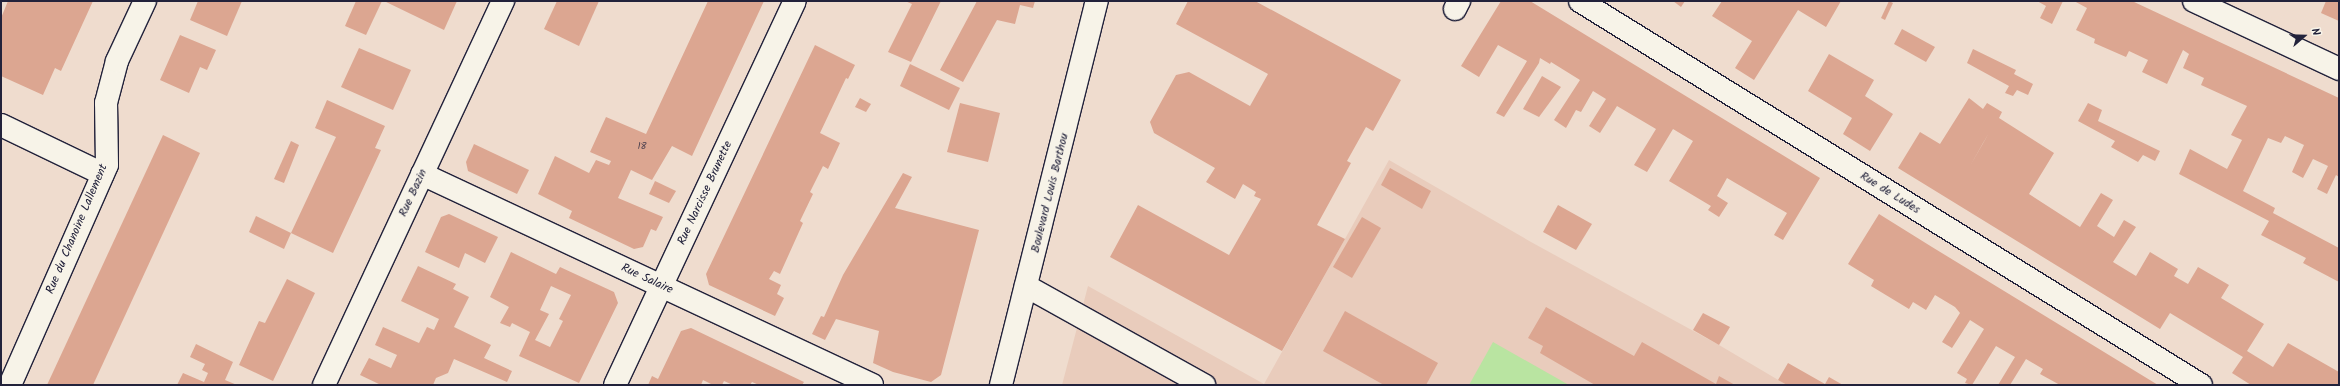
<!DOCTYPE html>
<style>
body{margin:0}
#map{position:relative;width:2340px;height:386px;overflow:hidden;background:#efdcce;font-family:Kalam,sans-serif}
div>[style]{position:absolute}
.built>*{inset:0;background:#e9ccbc}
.green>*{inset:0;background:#b9e4a1}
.building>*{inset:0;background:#dca691}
.roads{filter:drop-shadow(1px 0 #22223b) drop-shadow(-1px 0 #22223b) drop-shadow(0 1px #22223b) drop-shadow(0 -1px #22223b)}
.minor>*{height:22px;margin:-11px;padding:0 11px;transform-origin:11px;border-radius:11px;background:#f7f3e8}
span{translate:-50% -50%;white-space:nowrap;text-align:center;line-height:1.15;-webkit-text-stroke:3.5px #f7f3e8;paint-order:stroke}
.number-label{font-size:10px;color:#504350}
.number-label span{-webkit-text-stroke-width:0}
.street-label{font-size:12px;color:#22223b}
.frame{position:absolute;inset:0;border:2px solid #22223b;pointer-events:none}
.north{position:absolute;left:2284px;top:16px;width:40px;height:40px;-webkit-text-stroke:3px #f7f3e8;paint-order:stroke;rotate:70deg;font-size:11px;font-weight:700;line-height:16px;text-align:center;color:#22223b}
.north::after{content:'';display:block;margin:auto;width:14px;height:18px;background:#22223b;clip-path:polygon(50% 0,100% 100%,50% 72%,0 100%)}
</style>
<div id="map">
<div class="built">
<i style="clip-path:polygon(1389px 160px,1531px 242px,1719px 345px,1787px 385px,1062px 385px,1088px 286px,1264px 384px)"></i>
</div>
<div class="green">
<i style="clip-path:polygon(1493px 342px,1569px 385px,1469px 385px)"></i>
</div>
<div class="building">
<i style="clip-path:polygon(8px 1px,93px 1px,61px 71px,55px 68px,43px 95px,1px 76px,1px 18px)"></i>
<i style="clip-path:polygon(198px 1px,242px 1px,227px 36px,190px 20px)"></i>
<i style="clip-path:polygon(356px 1px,382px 1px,366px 35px,345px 26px)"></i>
<i style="clip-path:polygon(384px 1px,457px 1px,444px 30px)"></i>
<i style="clip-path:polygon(557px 1px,599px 1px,579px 46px,544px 29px)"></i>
<i style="clip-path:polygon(708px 1px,764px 1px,692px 156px,672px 146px,652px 180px,631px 170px,618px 198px,663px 217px,656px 231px,651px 229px,643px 247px,634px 249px,569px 218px,572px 211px,538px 194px,555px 156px,589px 173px,596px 160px,609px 165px,611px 161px,590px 152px,606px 117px,646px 134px)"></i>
<i style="clip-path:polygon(905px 1px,941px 1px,911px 62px,888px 52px,912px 4px)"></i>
<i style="clip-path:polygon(977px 1px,1035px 1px,1033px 8px,1020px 5px,1015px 24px,997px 20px,963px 82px,940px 70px)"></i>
<i style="clip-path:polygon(1188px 1px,1255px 1px,1401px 80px,1373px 131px,1366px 127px,1347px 161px,1351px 163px,1317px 225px,1345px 239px,1282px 351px,1110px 257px,1138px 205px,1229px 255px,1261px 199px,1254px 196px,1256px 192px,1243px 184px,1235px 199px,1206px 182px,1215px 168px,1154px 133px,1150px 122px,1176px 75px,1189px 72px,1250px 106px,1268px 74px,1176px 24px)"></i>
<i style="clip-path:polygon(1501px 1px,1530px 1px,1820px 178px,1783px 240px,1774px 235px,1787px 213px,1727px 178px,1717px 196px,1728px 203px,1719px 217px,1708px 210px,1711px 206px,1669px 181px,1693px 141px,1673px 129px,1647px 172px,1634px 165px,1656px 129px,1617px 106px,1600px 133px,1589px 126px,1606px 99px,1593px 91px,1581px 112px,1576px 110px,1566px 128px,1554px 120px,1580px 80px,1551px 62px,1550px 64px,1540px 58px,1539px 63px,1504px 117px,1496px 113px,1527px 61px,1498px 45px,1479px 77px,1461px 66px)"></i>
<i style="clip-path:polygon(1673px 1px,1685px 1px,1681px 7px)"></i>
<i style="clip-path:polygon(1722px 1px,1841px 1px,1826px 27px,1798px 10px,1754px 80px,1735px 68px,1752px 41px,1712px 16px)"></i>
<i style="clip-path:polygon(1889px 1px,1893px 3px,1885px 20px,1881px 18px)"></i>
<i style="clip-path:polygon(2037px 1px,2063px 1px,2052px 24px,2040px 18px,2046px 6px)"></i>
<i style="clip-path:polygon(2074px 1px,2132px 1px,2339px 98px,2339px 177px,2336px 175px,2327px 194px,2317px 189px,2328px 166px,2313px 159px,2303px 178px,2292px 172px,2304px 145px,2285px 136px,2281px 143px,2268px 138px,2243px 191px,2275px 208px,2273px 213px,2339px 248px,2339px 282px,2303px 263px,2306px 258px,2261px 235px,2269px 221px,2179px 174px,2190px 149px,2227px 169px,2242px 140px,2231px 135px,2247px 106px,2201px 85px,2204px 78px,2183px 68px,2189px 54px,2183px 50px,2167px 84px,2142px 72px,2148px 60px,2129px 51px,2126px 57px,2094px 43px,2095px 39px,2076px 30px,2087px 8px)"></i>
<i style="clip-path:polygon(2326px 1px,2339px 1px,2339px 21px,2321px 13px)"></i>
<i style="clip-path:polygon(1902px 29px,1935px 47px,1926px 62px,1894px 44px)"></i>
<i style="clip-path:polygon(180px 35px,216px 50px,207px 70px,200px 67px,189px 93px,160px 80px)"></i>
<i style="clip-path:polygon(815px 45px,855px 65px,848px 79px,846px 78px,820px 133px,840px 143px,828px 169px,823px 166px,810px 192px,813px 194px,800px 221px,803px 223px,780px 274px,774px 271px,769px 279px,781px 285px,777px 294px,784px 298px,775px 316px,709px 285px,706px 274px)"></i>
<i style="clip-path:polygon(359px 48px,411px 70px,393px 110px,341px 87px)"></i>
<i style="clip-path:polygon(1973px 49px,2016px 70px,2014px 74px,2033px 84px,2028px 95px,2017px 90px,2013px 96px,2005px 93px,2009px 86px,1967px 63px)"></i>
<i style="clip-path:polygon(1829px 54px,1874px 80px,1865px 96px,1893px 114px,1870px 151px,1843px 134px,1852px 118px,1808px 91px)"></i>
<i style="clip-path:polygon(910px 64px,960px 88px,949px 110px,900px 86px)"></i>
<i style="clip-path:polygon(1542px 76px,1561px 87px,1539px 117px,1523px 109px)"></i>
<i style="clip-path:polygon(860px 98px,871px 104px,866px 112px,855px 107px)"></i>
<i style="clip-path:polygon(evenodd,1969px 98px,1983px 109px,1987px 103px,2002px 112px,1999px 118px,2054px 153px,2029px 194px,2080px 227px,2101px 193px,2113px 200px,2097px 226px,2114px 237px,2124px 220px,2136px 227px,2113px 262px,2136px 276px,2150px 252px,2178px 269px,2174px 276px,2188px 284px,2198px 267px,2229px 285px,2221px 298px,2264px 324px,2247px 351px,2273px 367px,2288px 343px,2339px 372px,2339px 385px,2251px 385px,2232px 373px,2243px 357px,2170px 313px,2160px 329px,1898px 168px,1920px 132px,1940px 144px,1969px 98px,1989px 133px,1970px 166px,1983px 143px,1989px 133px)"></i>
<i style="clip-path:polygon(327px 100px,385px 126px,375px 148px,381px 150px,333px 253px,291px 233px,336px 137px,315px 128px)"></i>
<i style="clip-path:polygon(960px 103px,1000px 113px,988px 162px,947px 152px)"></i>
<i style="clip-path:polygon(2088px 103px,2102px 110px,2098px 121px,2160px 151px,2155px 161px,2143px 155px,2138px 162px,2111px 147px,2115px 141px,2078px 121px)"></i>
<i style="clip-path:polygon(163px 135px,200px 153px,93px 385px,47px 385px)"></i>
<i style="clip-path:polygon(291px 141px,299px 145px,284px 183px,274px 179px)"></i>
<i style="clip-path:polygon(474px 144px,529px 170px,517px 194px,468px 171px,466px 162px)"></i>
<i style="clip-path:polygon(1390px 168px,1431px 191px,1422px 209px,1381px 185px)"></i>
<i style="clip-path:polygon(903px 173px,912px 177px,895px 208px,979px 230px,941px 375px,931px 382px,893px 372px,873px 363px,879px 331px,836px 319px,825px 340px,812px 334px,821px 316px,824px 317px,843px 275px)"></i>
<i style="clip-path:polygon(655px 181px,676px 191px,669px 203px,649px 194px)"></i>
<i style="clip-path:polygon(1558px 205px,1592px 224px,1576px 250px,1543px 232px)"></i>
<i style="clip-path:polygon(449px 214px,498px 237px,485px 263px,465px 253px,459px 268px,425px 252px,441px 217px)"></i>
<i style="clip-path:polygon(1879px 214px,1932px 247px,2158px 385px,2060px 385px,2040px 374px,2043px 369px,2026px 359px,2010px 385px,1998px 385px,2015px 357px,1996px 346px,1972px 385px,1965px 383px,1967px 379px,1957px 373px,1984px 329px,1970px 320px,1952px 348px,1942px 342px,1960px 313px,1955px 307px,1935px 295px,1926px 310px,1913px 302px,1909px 309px,1871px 286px,1874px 280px,1848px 264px)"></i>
<i style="clip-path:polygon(256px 216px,291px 233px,284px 249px,249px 232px)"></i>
<i style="clip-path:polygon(1362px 217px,1381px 228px,1352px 278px,1333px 267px)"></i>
<i style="clip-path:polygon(evenodd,511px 252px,556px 274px,560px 267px,614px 292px,618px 303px,579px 383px,519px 356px,530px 332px,512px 323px,510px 327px,500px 323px,509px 307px,490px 297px,511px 252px,551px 286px,571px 295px,559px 319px,563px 321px,550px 347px,535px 340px,549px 314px,540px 310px,551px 286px)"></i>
<i style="clip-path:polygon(418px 266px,456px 284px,453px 289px,469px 297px,454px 327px,491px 345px,484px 358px,512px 371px,507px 382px,454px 359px,448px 373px,436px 378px,433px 385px,381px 385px,360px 375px,369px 358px,391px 368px,397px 355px,375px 345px,383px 327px,419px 343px,427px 327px,434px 330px,439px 319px,401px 301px)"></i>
<i style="clip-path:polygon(287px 279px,315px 293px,273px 381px,239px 365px,259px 321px,265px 323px)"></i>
<i style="clip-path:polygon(1546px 307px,1634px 356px,1642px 342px,1716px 384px,1719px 376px,1735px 385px,1595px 385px,1540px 353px,1543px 346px,1528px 338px)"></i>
<i style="clip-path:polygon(1345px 311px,1438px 363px,1426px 385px,1384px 385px,1323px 351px)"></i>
<i style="clip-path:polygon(1703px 313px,1730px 327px,1719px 345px,1693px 330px)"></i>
<i style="clip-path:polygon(691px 328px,783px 372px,804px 382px,802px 385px,759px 385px,752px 382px,750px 385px,733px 385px,724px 381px,722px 385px,713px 385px,703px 380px,701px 385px,648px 385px,652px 376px,658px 379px,681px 331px)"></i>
<i style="clip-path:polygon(196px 344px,233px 362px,225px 380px,237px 385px,177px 385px,183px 373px,204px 382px,208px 373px,202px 370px,205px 364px,190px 357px)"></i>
<i style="clip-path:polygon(1788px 363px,1825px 384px,1829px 377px,1843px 385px,1787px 385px,1778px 380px)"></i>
</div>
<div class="roads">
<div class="minor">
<i style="left:1580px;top:1px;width:730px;rotate:31.73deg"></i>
<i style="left:2194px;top:1px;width:160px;rotate:25.1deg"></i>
<i style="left:1455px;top:9px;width:9px;rotate:-63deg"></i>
<i style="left:1px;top:125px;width:113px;rotate:25.7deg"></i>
<i style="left:422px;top:174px;width:497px;rotate:25.1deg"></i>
<i style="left:1026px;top:286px;width:204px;rotate:29.1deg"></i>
<i style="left:10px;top:385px;width:240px;rotate:-66.2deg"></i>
<i style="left:107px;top:165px;width:62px;rotate:-90.9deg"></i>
<i style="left:106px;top:103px;width:43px;rotate:-75.3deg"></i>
<i style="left:117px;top:61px;width:66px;rotate:-65deg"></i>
<i style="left:324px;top:385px;width:424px;rotate:-65deg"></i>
<i style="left:615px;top:385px;width:424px;rotate:-64.9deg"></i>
<i style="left:1001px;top:385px;width:396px;rotate:-76deg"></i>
</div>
</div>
<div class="number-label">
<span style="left:642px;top:147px">18</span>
</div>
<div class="street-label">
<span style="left:413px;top:193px;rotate:-65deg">Rue Bazin</span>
<span style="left:705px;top:193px;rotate:-65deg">Rue Narcisse Brunette</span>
<span style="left:1050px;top:193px;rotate:-76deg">Boulevard Louis Barthou</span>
<span style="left:1890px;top:193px;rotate:32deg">Rue de Ludes</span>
<span style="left:77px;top:229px;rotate:-67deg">Rue du Chanoine Lallement</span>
<span style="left:647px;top:279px;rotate:25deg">Rue Salaire</span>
</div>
<div class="frame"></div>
<div class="north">N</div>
</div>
